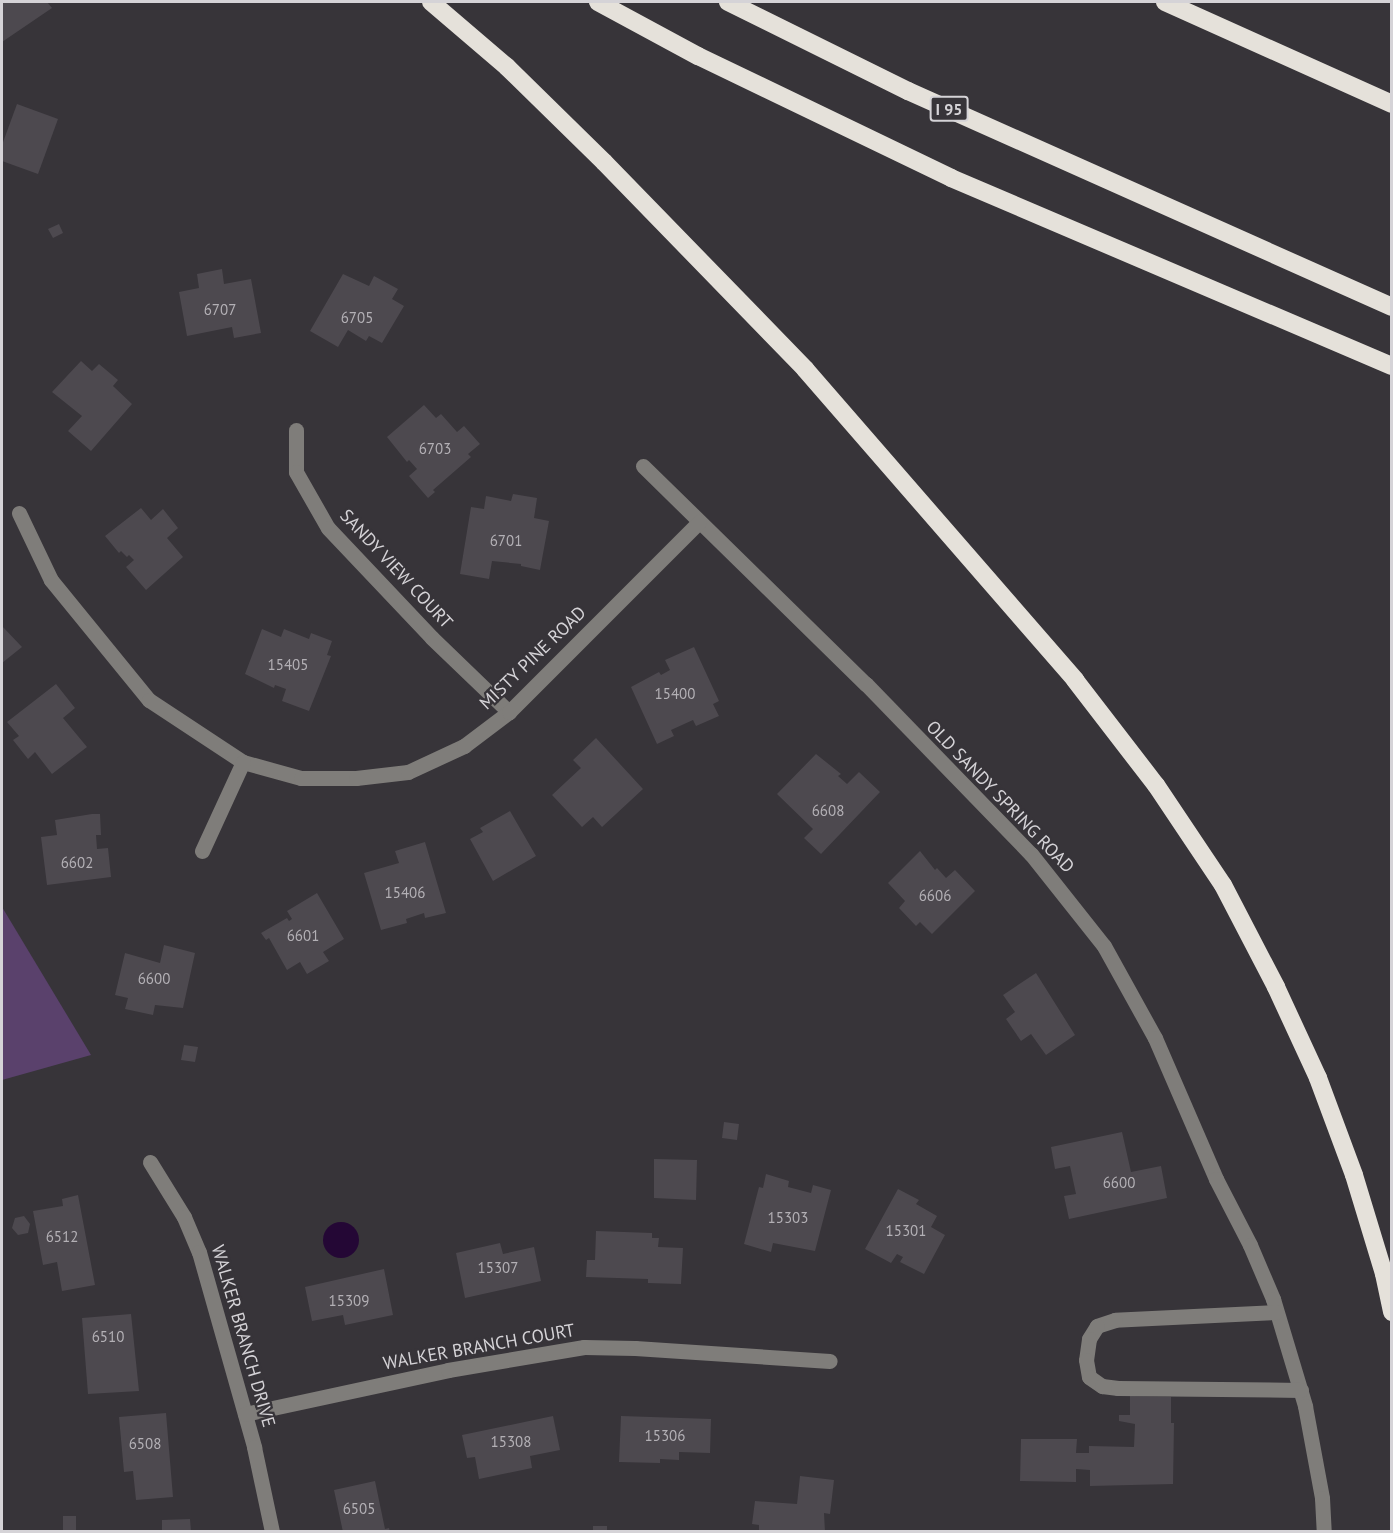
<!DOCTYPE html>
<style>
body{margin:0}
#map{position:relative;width:1393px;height:1533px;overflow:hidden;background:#373439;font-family:"PT Sans",sans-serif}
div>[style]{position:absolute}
.green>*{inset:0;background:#5a416c}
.water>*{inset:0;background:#240735}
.round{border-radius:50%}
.building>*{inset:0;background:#4d494f}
.minor>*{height:15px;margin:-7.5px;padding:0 7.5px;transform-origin:7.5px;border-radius:7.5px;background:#7f7d7a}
.highway>*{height:18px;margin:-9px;padding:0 9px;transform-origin:9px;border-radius:9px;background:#e5e1da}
span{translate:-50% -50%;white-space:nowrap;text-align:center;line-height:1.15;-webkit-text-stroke:4.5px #373439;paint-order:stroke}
.number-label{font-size:15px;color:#b3b0b5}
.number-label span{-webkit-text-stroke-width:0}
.shield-label span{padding:2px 4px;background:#373439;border:2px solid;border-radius:4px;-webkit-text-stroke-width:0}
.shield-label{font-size:16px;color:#d5d3d7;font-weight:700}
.street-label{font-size:18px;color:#d5d3d7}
.frame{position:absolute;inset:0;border:3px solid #d5d3d7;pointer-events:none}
</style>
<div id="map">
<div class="green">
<i style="clip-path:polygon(2px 907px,91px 1055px,2px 1080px)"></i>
</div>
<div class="water">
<i class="round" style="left:323px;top:1222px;width:36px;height:36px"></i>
</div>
<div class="building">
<i style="clip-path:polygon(2px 2px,47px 2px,52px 8px,2px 42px)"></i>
<i style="clip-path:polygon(17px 104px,58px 119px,38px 174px,2px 161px,2px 145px)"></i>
<i style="clip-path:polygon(59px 224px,63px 233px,53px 238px,48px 229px)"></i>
<i style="clip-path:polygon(222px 269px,224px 284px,251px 279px,261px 333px,234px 338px,232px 327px,187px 336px,179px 292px,199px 288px,197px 274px)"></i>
<i style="clip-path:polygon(343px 274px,369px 286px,374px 276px,398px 289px,392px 299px,404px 306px,382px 343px,369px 336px,366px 341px,348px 330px,338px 347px,310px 331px)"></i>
<i style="clip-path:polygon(81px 361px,92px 371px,99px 364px,118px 380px,113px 386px,132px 404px,91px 451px,68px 431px,82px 416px,52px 392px)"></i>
<i style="clip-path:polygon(424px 405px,436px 418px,441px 414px,457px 432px,464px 426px,480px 444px,468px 454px,471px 457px,433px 490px,435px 492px,428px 498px,409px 476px,417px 469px,409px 460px,407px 462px,387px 437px)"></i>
<i style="clip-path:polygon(513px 494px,537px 498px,534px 518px,549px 521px,540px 570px,521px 566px,521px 564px,492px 561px,489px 579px,460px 574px,471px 507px,484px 509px,486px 496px,511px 501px)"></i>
<i style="clip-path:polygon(141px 508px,151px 520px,163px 509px,178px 528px,167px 538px,183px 557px,146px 590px,126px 567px,134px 560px,129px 555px,127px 557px,121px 551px,119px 553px,105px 536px)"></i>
<i style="clip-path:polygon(2px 626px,22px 647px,2px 663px)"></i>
<i style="clip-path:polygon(262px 629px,281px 637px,284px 629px,309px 639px,311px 633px,332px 641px,327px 655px,331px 656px,309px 711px,282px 701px,286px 689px,275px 685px,274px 688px,245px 674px)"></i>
<i style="clip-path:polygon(694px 647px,719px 701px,713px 704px,719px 716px,696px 726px,693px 720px,671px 730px,674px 736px,657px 744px,631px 687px,659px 672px,661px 675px,670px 670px,665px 660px)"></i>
<i style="clip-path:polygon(56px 684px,75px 708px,63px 718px,87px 747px,52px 774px,35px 752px,28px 759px,13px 740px,19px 736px,7px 722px)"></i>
<i style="clip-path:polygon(596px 738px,643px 789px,602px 827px,593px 817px,582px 827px,552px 795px,581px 768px,573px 760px)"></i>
<i style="clip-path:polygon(816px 754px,841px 774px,838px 776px,847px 784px,859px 772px,880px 792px,821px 854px,804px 838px,813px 829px,777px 794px)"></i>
<i style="clip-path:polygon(510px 811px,536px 856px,493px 881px,470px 839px,483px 832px,480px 828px)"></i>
<i style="clip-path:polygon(92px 814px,100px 814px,101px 835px,96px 835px,97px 849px,108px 848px,111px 877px,47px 885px,41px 837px,57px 835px,55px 820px)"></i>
<i style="clip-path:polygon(425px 842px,446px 913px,425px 918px,424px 913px,406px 919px,407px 923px,381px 930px,364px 873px,399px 863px,395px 851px)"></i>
<i style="clip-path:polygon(920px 851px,935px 870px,937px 868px,946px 878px,955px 870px,975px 891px,932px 934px,920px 922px,916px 926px,899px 908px,905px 901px,888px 883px)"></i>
<i style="clip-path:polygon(317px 893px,344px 939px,323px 952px,329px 961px,307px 974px,300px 962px,287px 970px,269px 938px,266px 940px,261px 933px,287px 918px,289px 921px,292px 919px,287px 911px)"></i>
<i style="clip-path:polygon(164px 945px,195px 953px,183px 1008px,155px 1005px,153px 1015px,125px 1009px,128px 998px,115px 995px,125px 953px,160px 963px)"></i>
<i style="clip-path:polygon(1036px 973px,1075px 1035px,1046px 1055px,1031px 1034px,1021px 1041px,1006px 1019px,1015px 1012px,1003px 995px)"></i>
<i style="clip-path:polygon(184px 1045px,198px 1047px,195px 1062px,181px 1060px)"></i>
<i style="clip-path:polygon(724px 1122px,739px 1124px,737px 1140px,722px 1138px)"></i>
<i style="clip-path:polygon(1122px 1132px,1131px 1172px,1161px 1166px,1167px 1198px,1069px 1219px,1064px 1196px,1076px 1194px,1070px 1166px,1055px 1169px,1051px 1147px)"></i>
<i style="clip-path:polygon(654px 1159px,697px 1160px,696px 1200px,654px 1198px)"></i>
<i style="clip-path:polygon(766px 1174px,789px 1181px,788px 1187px,811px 1193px,813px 1185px,831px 1190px,815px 1251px,773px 1243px,771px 1252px,744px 1244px,759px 1187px,763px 1188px)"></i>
<i style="clip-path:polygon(898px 1189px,919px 1200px,916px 1204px,937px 1216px,931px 1227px,945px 1235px,924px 1274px,900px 1262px,903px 1257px,897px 1254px,891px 1263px,865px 1249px)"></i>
<i style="clip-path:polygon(78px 1195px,95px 1285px,62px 1291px,57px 1262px,43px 1265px,33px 1211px,63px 1206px,62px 1199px)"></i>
<i style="clip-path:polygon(24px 1216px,30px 1224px,28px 1233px,18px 1235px,12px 1228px,15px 1218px)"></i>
<i style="clip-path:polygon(596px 1231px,652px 1233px,652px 1238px,659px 1238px,658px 1247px,683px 1248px,681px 1284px,648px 1283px,648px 1279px,586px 1277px,587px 1260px,595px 1260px)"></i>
<i style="clip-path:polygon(500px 1243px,503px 1254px,534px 1247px,541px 1281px,465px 1298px,456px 1253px)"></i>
<i style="clip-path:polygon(384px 1269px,393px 1315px,345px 1325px,343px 1315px,312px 1321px,305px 1287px)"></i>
<i style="clip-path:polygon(131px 1314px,139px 1391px,88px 1394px,82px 1318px)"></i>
<i style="clip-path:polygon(1130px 1396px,1171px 1397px,1171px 1423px,1174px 1423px,1173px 1484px,1090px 1486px,1090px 1470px,1076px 1469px,1076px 1482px,1020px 1481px,1021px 1439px,1077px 1439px,1076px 1453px,1089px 1453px,1089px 1446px,1134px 1447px,1135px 1424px,1119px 1421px,1119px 1415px,1130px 1415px)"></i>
<i style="clip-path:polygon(166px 1413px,173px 1497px,136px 1500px,133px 1471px,124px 1472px,119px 1417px)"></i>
<i style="clip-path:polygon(553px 1416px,560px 1450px,530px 1456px,532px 1468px,479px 1479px,475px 1457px,467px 1458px,462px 1435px)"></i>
<i style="clip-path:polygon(621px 1416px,711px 1419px,710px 1453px,679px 1452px,679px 1460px,660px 1459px,660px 1463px,619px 1462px)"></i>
<i style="clip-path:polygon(800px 1476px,834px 1480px,830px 1514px,824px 1513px,825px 1532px,759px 1532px,759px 1525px,752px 1524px,755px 1501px,797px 1504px)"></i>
<i style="clip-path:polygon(375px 1481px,385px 1529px,389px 1528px,390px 1532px,343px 1532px,334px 1490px)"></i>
<i style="clip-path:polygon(63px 1516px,76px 1516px,76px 1532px,63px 1532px)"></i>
<i style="clip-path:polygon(190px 1519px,191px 1532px,162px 1532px,162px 1520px)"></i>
<i style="clip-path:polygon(593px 1526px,607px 1526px,607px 1532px,593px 1532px)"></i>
</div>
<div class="minor">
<i style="left:296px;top:430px;width:42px;rotate:90deg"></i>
<i style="left:296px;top:472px;width:64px;rotate:60.3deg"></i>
<i style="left:328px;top:528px;width:151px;rotate:46.6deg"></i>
<i style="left:432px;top:638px;width:107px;rotate:43.9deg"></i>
<i style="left:643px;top:466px;width:312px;rotate:44.4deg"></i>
<i style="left:866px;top:684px;width:237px;rotate:45.9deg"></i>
<i style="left:1031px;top:854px;width:117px;rotate:51.6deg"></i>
<i style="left:1104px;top:946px;width:105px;rotate:61deg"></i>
<i style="left:1155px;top:1038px;width:154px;rotate:66.6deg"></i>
<i style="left:1216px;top:1179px;width:74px;rotate:62.7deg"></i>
<i style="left:1250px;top:1245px;width:59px;rotate:66.9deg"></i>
<i style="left:1273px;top:1299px;width:112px;rotate:73.3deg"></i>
<i style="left:1305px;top:1406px;width:94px;rotate:79.5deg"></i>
<i style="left:1322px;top:1498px;width:34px;rotate:87deg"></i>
<i style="left:19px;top:513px;width:74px;rotate:64.5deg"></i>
<i style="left:51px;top:580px;width:155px;rotate:50.8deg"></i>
<i style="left:149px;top:700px;width:113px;rotate:33.4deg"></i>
<i style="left:243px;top:762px;width:60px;rotate:15.4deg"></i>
<i style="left:301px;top:778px;width:55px"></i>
<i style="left:356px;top:778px;width:52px;rotate:-6.6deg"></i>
<i style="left:408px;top:772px;width:62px;rotate:-24.9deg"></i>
<i style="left:464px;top:746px;width:56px;rotate:-37.1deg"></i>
<i style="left:509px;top:712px;width:269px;rotate:-45deg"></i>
<i style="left:202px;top:851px;width:98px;rotate:-65.3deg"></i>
<i style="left:150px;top:1162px;width:65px;rotate:58.3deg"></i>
<i style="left:184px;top:1217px;width:38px;rotate:67deg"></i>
<i style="left:199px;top:1252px;width:203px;rotate:74.2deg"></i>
<i style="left:254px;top:1447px;width:87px;rotate:78deg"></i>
<i style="left:1276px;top:1312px;width:161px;rotate:177.2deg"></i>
<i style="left:1115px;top:1320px;width:19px;rotate:162deg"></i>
<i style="left:1097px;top:1326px;width:15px;rotate:122deg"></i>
<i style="left:1089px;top:1339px;width:21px;rotate:98deg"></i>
<i style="left:1086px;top:1360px;width:17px;rotate:80deg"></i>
<i style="left:1089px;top:1377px;width:16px;rotate:35deg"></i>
<i style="left:1102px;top:1386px;width:16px;rotate:7deg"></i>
<i style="left:1118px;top:1388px;width:183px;rotate:0.6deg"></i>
<i style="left:245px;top:1414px;width:208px;rotate:-12.2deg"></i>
<i style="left:448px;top:1370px;width:138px;rotate:-9.6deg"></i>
<i style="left:584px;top:1347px;width:51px;rotate:1.1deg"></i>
<i style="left:635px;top:1348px;width:195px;rotate:3.8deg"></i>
</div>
<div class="highway">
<i style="left:431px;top:2px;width:100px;rotate:40.5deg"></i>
<i style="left:507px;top:67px;width:136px;rotate:44.4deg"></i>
<i style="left:604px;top:162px;width:289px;rotate:45.8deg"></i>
<i style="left:805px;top:369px;width:412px;rotate:49deg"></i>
<i style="left:1075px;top:680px;width:133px;rotate:52.4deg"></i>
<i style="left:1156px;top:785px;width:120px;rotate:56.2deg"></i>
<i style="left:1223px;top:885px;width:115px;rotate:62.5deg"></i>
<i style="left:1276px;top:987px;width:100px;rotate:65.2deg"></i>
<i style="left:1318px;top:1078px;width:103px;rotate:69.6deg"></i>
<i style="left:1354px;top:1175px;width:103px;rotate:73.1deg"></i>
<i style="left:1384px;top:1274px;width:39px;rotate:78deg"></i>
<i style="left:598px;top:2px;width:114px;rotate:28.4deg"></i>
<i style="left:698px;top:56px;width:281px;rotate:25.7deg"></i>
<i style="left:951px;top:178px;width:479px;rotate:23.1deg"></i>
<i style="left:728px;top:2px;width:201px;rotate:26.3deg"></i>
<i style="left:908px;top:91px;width:530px;rotate:24.05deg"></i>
<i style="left:1165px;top:2px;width:249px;rotate:24.2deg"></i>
</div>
<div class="number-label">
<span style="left:220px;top:310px">6707</span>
<span style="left:357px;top:318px">6705</span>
<span style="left:435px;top:449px">6703</span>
<span style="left:506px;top:541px">6701</span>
<span style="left:288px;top:665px">15405</span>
<span style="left:675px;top:694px">15400</span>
<span style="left:828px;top:811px">6608</span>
<span style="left:77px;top:863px">6602</span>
<span style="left:405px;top:893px">15406</span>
<span style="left:935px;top:896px">6606</span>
<span style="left:303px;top:936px">6601</span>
<span style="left:154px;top:979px">6600</span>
<span style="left:1119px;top:1183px">6600</span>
<span style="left:788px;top:1218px">15303</span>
<span style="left:906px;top:1231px">15301</span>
<span style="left:62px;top:1237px">6512</span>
<span style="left:498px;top:1268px">15307</span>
<span style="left:349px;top:1301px">15309</span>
<span style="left:108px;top:1337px">6510</span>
<span style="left:665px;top:1436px">15306</span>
<span style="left:511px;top:1442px">15308</span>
<span style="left:145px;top:1444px">6508</span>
<span style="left:359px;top:1509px">6505</span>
</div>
<div class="shield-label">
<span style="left:949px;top:109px">I 95</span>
</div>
<div class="street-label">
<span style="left:396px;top:569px;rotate:47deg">SANDY VIEW COURT</span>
<span style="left:533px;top:658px;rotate:-44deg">MISTY PINE ROAD</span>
<span style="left:1000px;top:797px;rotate:46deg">OLD SANDY SPRING ROAD</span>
<span style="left:243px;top:1336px;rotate:74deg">WALKER BRANCH DRIVE</span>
<span style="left:479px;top:1347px;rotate:-10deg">WALKER BRANCH COURT</span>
</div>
<div class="frame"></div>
</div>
